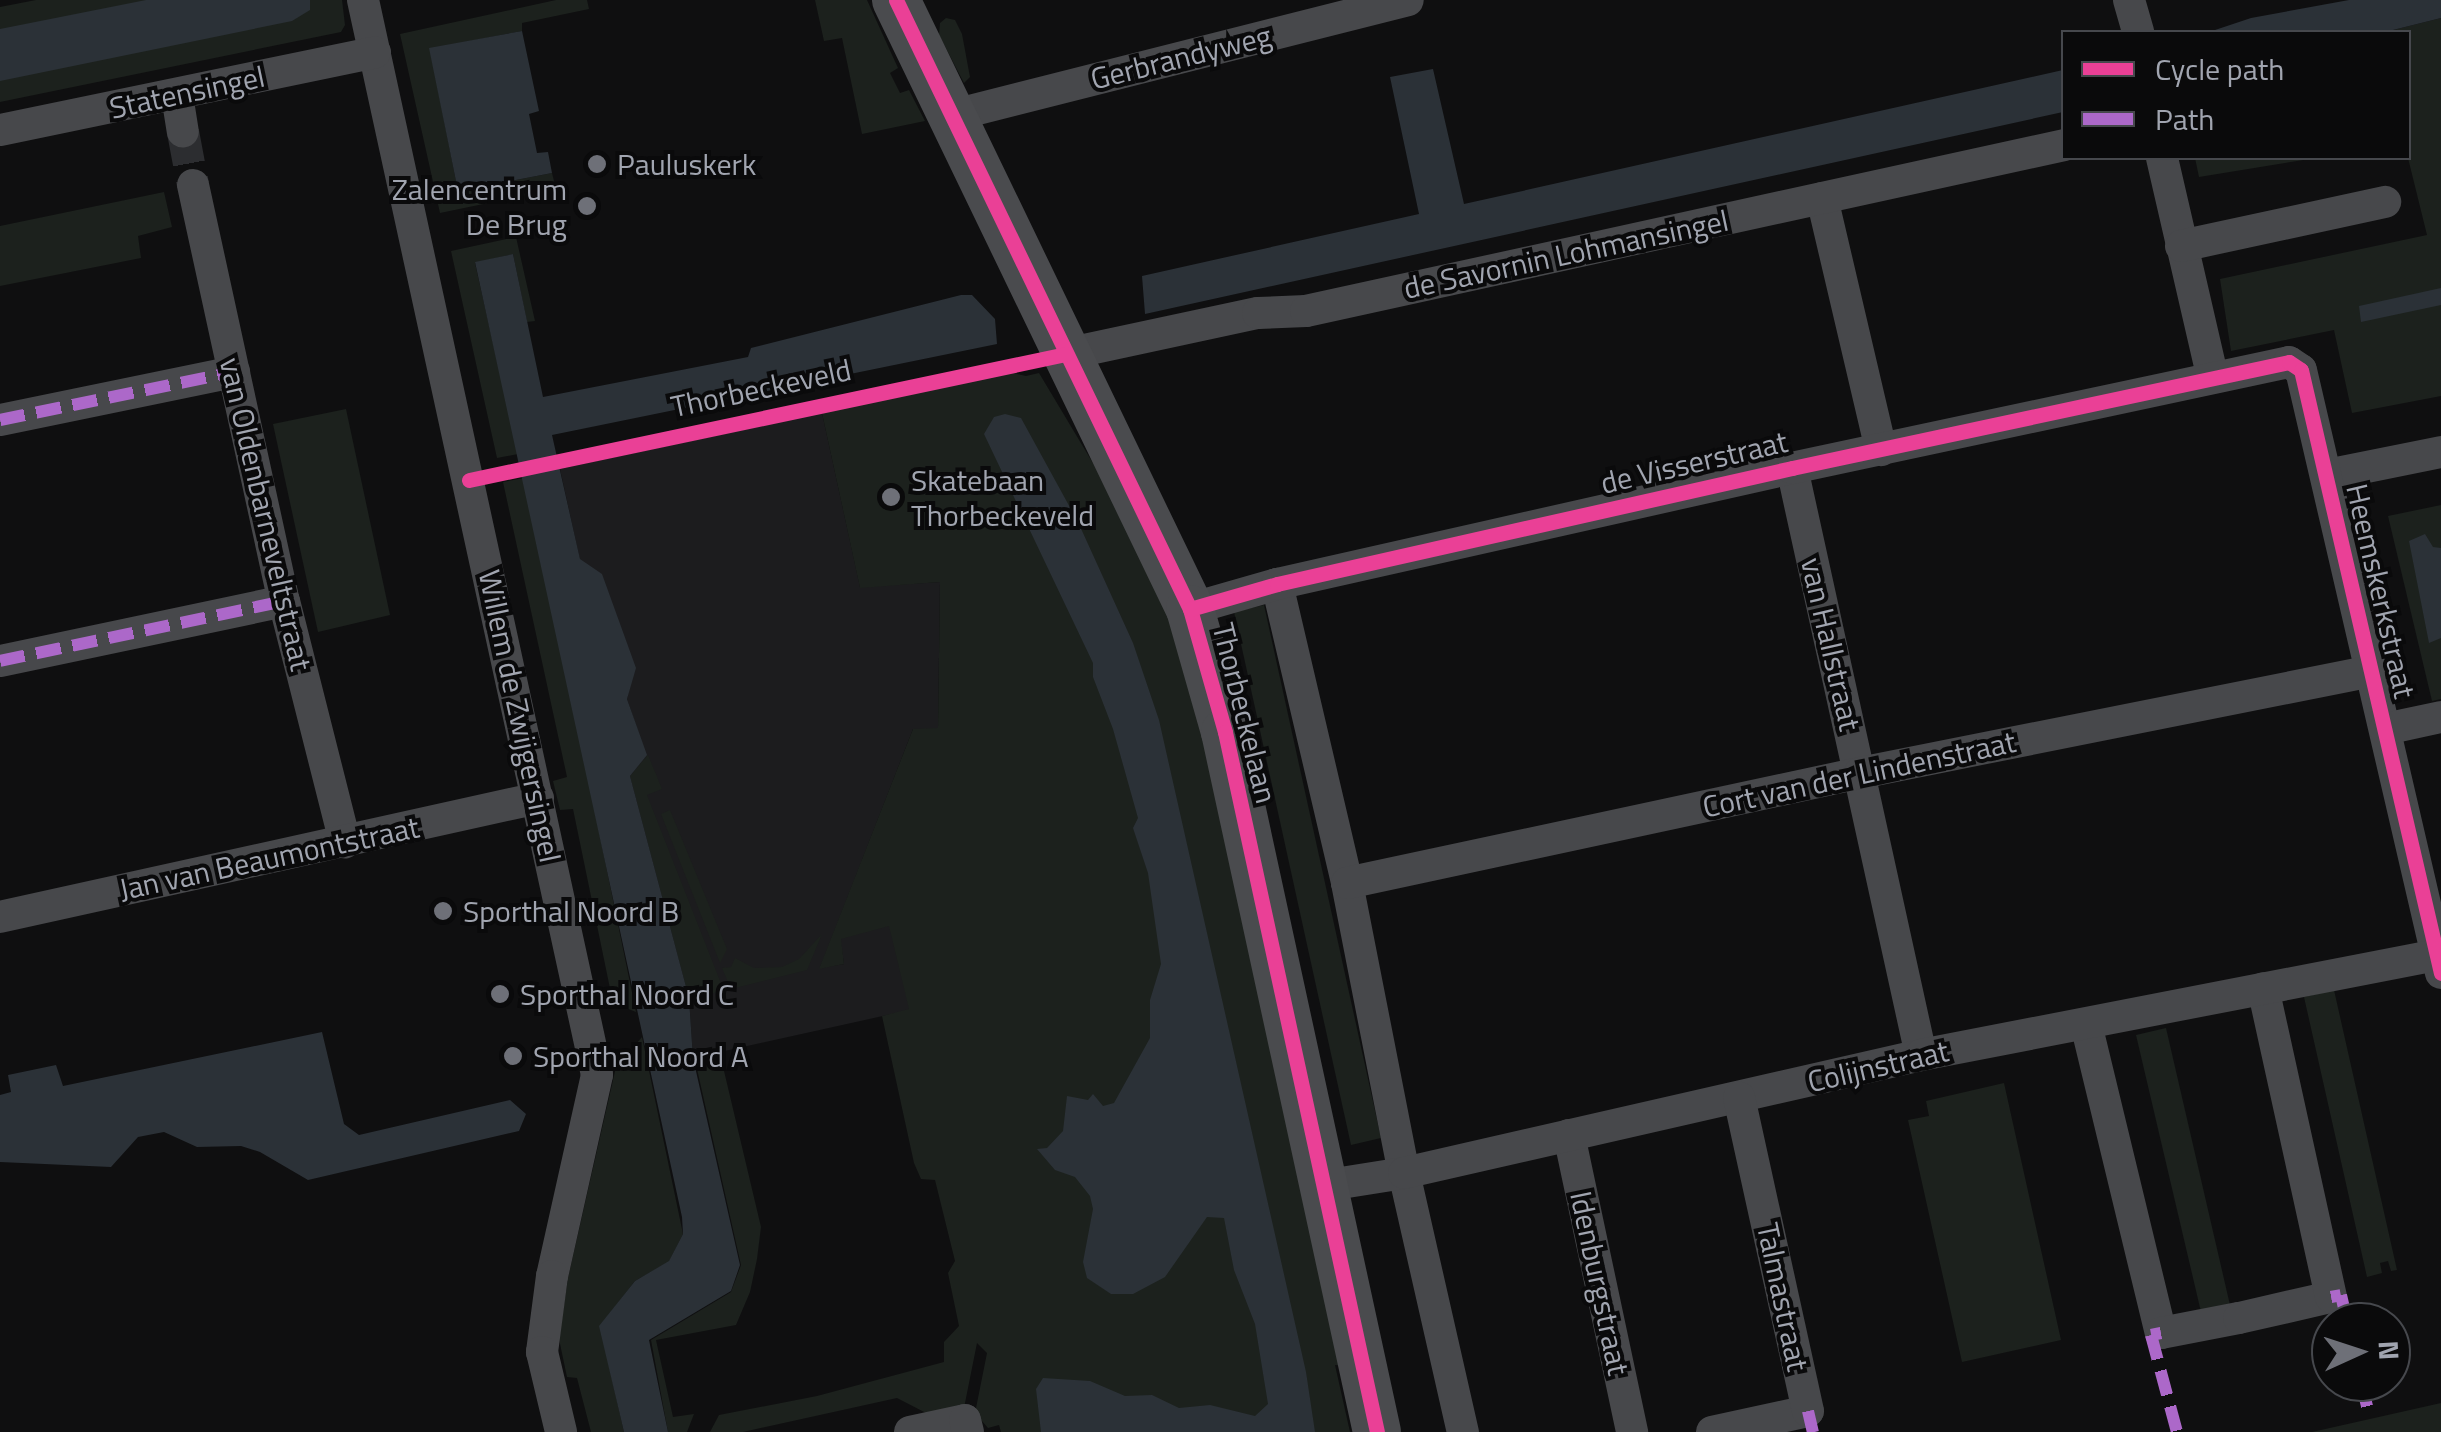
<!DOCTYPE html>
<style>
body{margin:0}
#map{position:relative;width:2441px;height:1432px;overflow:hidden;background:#0f0f10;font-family:"Titillium Web",sans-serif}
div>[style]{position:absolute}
.built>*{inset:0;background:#1c1c1e}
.green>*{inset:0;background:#1c211d}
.water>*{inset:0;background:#2b3137}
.street-tunnel>*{height:32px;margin-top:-16px;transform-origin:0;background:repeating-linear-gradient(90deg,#2c2d30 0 32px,transparent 0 48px)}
.street>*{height:32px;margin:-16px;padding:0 16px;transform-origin:16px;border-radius:16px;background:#47484b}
.secondary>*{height:48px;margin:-24px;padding:0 24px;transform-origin:24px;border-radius:24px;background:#4a4b4e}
.quiet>*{height:12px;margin-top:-6px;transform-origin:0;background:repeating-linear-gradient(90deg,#ac68c9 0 25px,transparent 0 37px)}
.cycleway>*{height:15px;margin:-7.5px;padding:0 7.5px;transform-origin:7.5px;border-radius:7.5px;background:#ea4096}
.dots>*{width:28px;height:28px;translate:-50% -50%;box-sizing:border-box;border:5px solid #0a0a0b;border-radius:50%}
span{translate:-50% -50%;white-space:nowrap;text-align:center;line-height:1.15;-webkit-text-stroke:8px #0a0a0b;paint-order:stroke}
.street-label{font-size:30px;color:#a1a5b0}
.poi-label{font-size:30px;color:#a1a5b0}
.left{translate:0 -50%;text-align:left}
.right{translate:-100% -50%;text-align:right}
.legend{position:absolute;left:2061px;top:30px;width:350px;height:130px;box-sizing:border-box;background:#0a0a0b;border:2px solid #46484d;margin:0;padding:12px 18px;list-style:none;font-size:30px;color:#a1a5b0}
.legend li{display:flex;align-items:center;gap:20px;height:50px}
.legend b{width:50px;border:2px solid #46484d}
.north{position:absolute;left:2311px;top:1302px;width:100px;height:100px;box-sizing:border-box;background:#0a0a0b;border:2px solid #46484d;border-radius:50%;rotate:87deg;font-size:28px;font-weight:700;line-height:40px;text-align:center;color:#a1a5b0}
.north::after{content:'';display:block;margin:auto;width:35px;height:45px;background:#6e7078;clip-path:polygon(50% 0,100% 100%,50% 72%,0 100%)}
</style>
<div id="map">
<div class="built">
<i style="clip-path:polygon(822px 413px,860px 587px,940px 582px,938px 729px,913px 729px,820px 968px,844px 964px,840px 938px,890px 925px,910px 1010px,693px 1058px,689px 998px,630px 776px,646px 755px,627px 699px,631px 678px,580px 560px,560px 469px)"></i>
</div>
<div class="green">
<i style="clip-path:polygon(36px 0,342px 0,345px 25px,341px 32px,0 102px,0 7px)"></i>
<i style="clip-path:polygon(556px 0,587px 0,589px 9px,522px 23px,522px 31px,430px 49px,458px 191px,552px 173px,556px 189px,440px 213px,400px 34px)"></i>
<i style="clip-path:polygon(815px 0,867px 0,898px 68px,890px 73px,900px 93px,909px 90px,925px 121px,862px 134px,842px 38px,824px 41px)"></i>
<i style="clip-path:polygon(946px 18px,955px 20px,962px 34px,970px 77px,964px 83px,939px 35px,940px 23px)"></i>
<i style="clip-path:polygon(2441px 18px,2441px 396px,2352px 413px,2334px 330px,2231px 351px,2220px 279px,2427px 235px,2408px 158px,2408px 32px,2385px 32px)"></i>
<i style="clip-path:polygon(2195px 158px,2316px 158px,2199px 177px)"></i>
<i style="clip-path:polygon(164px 192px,172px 227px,138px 236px,141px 258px,0 286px,0 226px)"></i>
<i style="clip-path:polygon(516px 237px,535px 321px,527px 322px,513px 254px,475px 263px,518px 454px,497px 458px,451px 251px)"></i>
<i style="clip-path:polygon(1009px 372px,1026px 376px,1039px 373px,1133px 530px,1184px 656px,1344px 1366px,1335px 1365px,1350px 1432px,1001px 1432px,999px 1425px,988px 1428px,975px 1413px,987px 1353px,977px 1343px,964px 1408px,928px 1414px,897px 1398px,743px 1432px,710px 1432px,719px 1415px,817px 1396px,944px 1362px,944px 1342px,959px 1326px,948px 1273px,955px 1261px,935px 1180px,921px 1179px,914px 1163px,882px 1016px,909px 1009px,889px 926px,841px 939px,844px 964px,819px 969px,913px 729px,938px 728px,940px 582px,860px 588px,822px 413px)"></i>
<i style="clip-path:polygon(346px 409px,390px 615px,318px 632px,273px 424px)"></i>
<i style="clip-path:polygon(524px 478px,565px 666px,636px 1012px,613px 1003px,573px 809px,560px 810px,553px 781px,567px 777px,503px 482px)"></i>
<i style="clip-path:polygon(2441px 505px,2441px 699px,2432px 701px,2388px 516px)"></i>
<i style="clip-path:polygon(1264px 605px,1381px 1138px,1351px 1145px,1234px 612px)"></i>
<i style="clip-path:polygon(648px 755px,662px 789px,647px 795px,724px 991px,689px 998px,630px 776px)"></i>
<i style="clip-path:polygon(670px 810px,727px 949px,720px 963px,661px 814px)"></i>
<i style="clip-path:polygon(822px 934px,807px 970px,731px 989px,722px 968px,731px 967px,735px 958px,754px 968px,782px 967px,799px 959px)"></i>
<i style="clip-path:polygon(2334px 990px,2397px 1270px,2391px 1271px,2388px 1261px,2380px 1263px,2382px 1273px,2367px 1277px,2304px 997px)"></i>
<i style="clip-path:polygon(2166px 1028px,2230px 1305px,2201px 1312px,2136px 1035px)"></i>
<i style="clip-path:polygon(642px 1037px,683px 1234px,669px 1262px,635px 1281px,600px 1326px,624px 1432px,591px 1432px,577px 1378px,567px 1377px,559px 1339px,568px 1278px,616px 1067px)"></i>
<i style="clip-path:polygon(720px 1054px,761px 1227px,757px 1259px,750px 1292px,736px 1325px,656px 1340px,673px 1417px,694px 1414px,687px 1432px,668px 1432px,651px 1340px,731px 1292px,741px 1265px,695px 1060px)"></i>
<i style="clip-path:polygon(2004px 1083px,2061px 1340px,1962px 1362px,1908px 1120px,1929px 1116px,1926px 1101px)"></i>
<i style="clip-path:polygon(2441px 1403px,2441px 1432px,2312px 1432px)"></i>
</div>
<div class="water">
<i style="clip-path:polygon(146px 0,310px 0,310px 10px,292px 21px,0 81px,0 29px)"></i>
<i style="clip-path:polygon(2349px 0,2441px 0,2441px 18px,2385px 32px,2209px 32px,2251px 18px)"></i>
<i style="clip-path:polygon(522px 31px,539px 111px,529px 114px,537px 153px,548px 152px,552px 173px,458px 191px,429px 48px)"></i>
<i style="clip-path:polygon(1433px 69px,1464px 204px,2063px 70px,2063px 112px,1145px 314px,1142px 276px,1419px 214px,1390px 77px)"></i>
<i style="clip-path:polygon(513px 254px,543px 397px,748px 357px,751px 348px,961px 295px,972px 295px,995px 319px,997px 344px,552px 435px,580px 559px,602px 574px,636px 668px,627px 699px,647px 755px,630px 776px,689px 998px,693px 1058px,740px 1265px,731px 1291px,649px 1340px,668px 1432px,624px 1432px,599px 1326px,635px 1281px,669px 1261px,683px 1234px,682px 1217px,475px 262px)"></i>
<i style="clip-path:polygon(2441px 288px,2441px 305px,2361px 322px,2359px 306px)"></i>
<i style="clip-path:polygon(1005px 414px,1021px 418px,1078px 522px,1133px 643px,1159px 720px,1306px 1372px,1315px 1432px,1041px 1432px,1036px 1389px,1043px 1378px,1090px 1381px,1125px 1396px,1152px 1395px,1179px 1408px,1210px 1405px,1255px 1416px,1268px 1404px,1255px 1324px,1234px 1270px,1224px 1218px,1207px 1217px,1165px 1277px,1133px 1294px,1111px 1294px,1087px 1278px,1083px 1262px,1093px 1209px,1090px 1196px,1075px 1177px,1055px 1170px,1037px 1149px,1047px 1148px,1063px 1131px,1067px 1096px,1088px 1100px,1093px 1094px,1103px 1106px,1114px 1103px,1150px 1038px,1150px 1000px,1161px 964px,1148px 873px,1133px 828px,1138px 818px,1113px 729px,1093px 677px,1093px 663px,984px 434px,994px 417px)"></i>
<i style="clip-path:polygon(2425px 534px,2433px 547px,2441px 548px,2441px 638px,2429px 643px,2409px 541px)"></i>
<i style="clip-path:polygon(322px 1032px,344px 1124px,359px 1135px,510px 1100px,526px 1114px,519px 1131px,308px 1180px,260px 1152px,241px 1146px,197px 1147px,164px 1132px,138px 1137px,111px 1167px,0 1162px,0 1095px,11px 1092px,8px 1075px,56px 1065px,63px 1086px)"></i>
</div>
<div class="street-tunnel">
<i style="left:183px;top:132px;width:54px;rotate:79.3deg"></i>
</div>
<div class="street">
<i style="left:363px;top:0;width:1100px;rotate:77.72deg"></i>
<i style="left:597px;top:1075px;width:206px;rotate:102.6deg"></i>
<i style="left:552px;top:1276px;width:77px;rotate:97.5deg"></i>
<i style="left:542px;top:1352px;width:82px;rotate:76.6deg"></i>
<i style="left:2129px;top:0;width:33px;rotate:74deg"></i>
<i style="left:177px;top:95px;width:37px;rotate:81deg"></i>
<i style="left:954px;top:115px;width:468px;rotate:-14.2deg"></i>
<i style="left:0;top:130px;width:383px;rotate:-11.7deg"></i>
<i style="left:2162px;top:158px;width:223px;rotate:77deg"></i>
<i style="left:193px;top:185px;width:426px;rotate:77.7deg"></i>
<i style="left:284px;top:601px;width:249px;rotate:75.8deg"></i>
<i style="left:1822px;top:198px;width:259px;rotate:76.8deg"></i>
<i style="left:2181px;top:246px;width:209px;rotate:-12.2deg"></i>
<i style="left:1066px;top:354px;width:196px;rotate:-12.1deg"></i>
<i style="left:1258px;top:313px;width:48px;rotate:-2.4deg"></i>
<i style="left:1306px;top:311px;width:776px;rotate:-12.35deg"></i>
<i style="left:0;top:420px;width:239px;rotate:-11.6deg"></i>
<i style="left:1792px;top:468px;width:601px;rotate:77.61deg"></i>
<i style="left:2327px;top:475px;width:116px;rotate:-11.4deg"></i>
<i style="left:1277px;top:584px;width:307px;rotate:76.8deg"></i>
<i style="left:1347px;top:883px;width:296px;rotate:78.9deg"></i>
<i style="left:1404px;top:1173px;width:266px;rotate:77.2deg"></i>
<i style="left:1190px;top:609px;width:91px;rotate:-16deg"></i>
<i style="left:1277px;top:584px;width:528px;rotate:-12.69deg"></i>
<i style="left:1792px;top:468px;width:508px;rotate:-12.04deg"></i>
<i style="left:2289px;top:362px;width:14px;rotate:34deg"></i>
<i style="left:2301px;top:370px;width:619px;rotate:76.93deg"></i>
<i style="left:0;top:661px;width:290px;rotate:-11.9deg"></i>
<i style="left:2385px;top:729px;width:57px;rotate:-12.1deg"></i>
<i style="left:1347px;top:883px;width:525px;rotate:-12.1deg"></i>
<i style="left:1860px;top:773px;width:522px;rotate:-11.27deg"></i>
<i style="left:0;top:917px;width:551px;rotate:-12.47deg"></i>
<i style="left:2086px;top:1024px;width:318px;rotate:76.4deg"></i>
<i style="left:2161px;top:1333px;width:79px;rotate:-10.9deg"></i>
<i style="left:2239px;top:1318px;width:94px;rotate:-12.9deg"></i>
<i style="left:2331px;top:1297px;width:316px;rotate:-102.4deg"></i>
<i style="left:1569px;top:1135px;width:304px;rotate:78deg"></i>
<i style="left:1322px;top:1186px;width:83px;rotate:-9deg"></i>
<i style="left:1404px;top:1173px;width:530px;rotate:-12.86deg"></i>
<i style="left:1921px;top:1055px;width:526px;rotate:-10.97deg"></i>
<i style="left:910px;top:1432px;width:56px;rotate:-12.3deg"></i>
<i style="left:965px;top:1420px;width:12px;rotate:76deg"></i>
<i style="left:1712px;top:1432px;width:98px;rotate:-12.3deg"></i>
<i style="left:1808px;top:1411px;width:321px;rotate:-102.4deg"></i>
</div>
<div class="secondary">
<i style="left:896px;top:0;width:676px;rotate:64.23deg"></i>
<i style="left:1190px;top:609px;width:128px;rotate:74.1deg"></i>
<i style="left:1225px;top:732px;width:716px;rotate:77.75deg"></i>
</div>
<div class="quiet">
<i style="left:0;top:420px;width:239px;rotate:-11.6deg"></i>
<i style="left:0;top:661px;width:290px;rotate:-11.9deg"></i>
<i style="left:2331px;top:1297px;width:10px;rotate:-11deg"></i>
<i style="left:2341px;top:1295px;width:28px;rotate:77deg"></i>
<i style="left:2161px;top:1333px;width:10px;rotate:169deg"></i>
<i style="left:2151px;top:1335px;width:100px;rotate:75deg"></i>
<i style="left:2361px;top:1382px;width:30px;rotate:76deg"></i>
<i style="left:1808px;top:1411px;width:22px;rotate:77deg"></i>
</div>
<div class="cycleway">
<i style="left:896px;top:0;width:676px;rotate:64.23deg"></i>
<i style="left:1190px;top:609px;width:128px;rotate:74.1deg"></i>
<i style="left:1225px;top:732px;width:716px;rotate:77.75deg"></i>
<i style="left:469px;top:480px;width:610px;rotate:-11.92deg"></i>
<i style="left:1190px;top:609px;width:91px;rotate:-16deg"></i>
<i style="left:1277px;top:584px;width:528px;rotate:-12.69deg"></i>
<i style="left:1792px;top:468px;width:508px;rotate:-12.04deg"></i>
<i style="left:2289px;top:362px;width:14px;rotate:34deg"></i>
<i style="left:2301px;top:370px;width:619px;rotate:76.93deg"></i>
</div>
<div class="dots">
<i style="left:597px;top:164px;background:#6e7078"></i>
<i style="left:587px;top:206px;background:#6e7078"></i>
<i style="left:891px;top:497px;background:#6e7078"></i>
<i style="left:443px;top:911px;background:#6e7078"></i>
<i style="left:500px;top:994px;background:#6e7078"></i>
<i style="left:513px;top:1056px;background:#6e7078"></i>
</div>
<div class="street-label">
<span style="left:1181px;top:57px;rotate:-14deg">Gerbrandyweg</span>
<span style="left:187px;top:92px;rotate:-12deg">Statensingel</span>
<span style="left:1566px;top:254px;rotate:-12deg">de Savornin Lohmansingel</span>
<span style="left:761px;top:388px;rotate:-12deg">Thorbeckeveld</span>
<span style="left:1694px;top:462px;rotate:-13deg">de Visserstraat</span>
<span style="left:266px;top:514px;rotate:77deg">van Oldenbarneveltstraat</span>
<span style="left:2381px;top:591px;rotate:77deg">Heemskerkstraat</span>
<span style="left:1831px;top:644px;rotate:77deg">van Hallstraat</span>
<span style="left:1245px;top:713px;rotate:76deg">Thorbeckelaan</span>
<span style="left:520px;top:716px;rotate:78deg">Willem de Zwijgersingel</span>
<span style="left:1859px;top:774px;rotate:-12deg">Cort van der Lindenstraat</span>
<span style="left:269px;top:858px;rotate:-12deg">Jan van Beaumontstraat</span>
<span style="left:1878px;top:1066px;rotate:-13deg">Colijnstraat</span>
<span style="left:1600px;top:1283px;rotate:78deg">Idenburgstraat</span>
<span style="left:1783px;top:1297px;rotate:78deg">Talmastraat</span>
</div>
<div class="poi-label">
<span class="left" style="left:617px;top:164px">Pauluskerk</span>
<span class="right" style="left:567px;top:206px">Zalencentrum<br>De Brug</span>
<span class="left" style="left:911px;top:497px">Skatebaan<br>Thorbeckeveld</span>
<span class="left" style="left:463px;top:911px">Sporthal Noord B</span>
<span class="left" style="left:520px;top:994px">Sporthal Noord C</span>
<span class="left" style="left:533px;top:1056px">Sporthal Noord A</span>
</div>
<ul class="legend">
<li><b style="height:12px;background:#ea4096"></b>Cycle path</li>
<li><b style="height:12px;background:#ac68c9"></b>Path</li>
</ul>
<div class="north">N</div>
</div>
